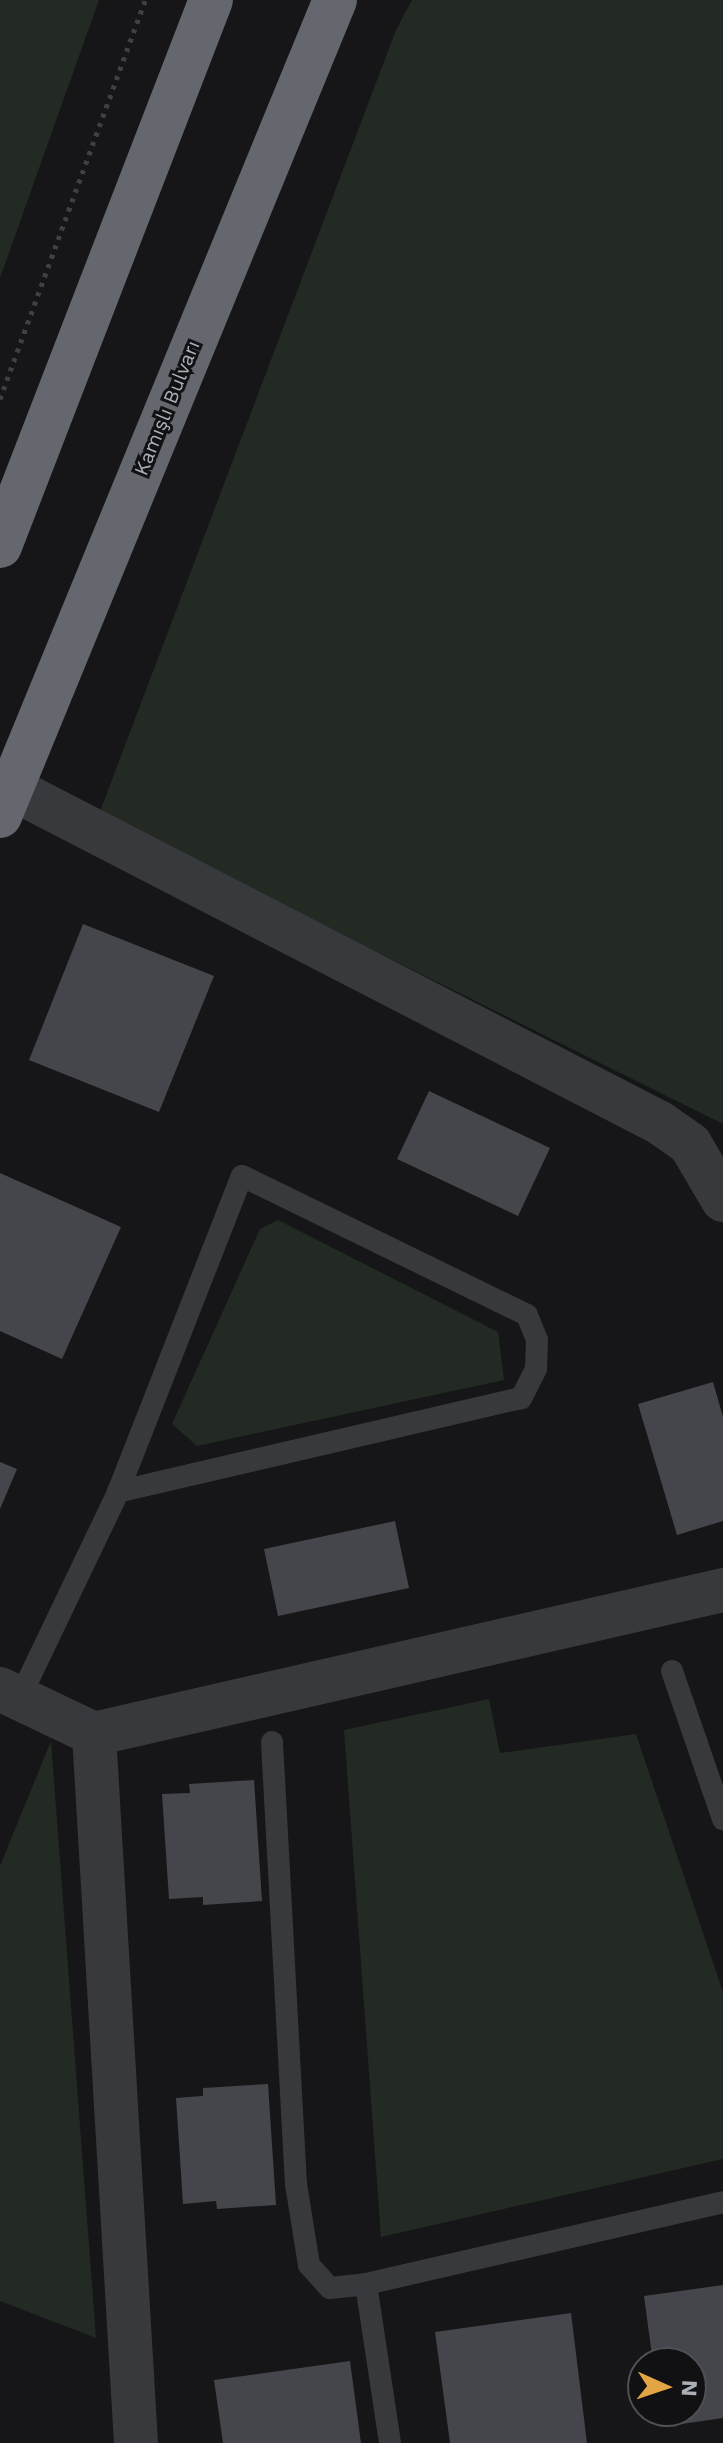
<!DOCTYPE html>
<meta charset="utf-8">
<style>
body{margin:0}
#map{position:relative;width:723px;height:2443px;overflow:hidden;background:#161618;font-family:"Work Sans",sans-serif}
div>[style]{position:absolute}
.green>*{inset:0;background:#232a23}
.building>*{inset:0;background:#45464b}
.path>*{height:5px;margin-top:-2.5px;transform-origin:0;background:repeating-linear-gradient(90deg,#3e4043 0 4px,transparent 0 10px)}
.lane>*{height:22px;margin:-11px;padding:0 11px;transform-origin:11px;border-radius:11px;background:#37393d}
.street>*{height:44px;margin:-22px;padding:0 22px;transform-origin:22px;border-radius:22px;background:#37393d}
.highway>*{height:44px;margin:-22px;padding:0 22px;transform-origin:22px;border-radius:22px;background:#64676d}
span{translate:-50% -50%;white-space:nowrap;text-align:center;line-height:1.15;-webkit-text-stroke:6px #111113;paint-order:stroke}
.street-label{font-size:20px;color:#a9aeb7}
.north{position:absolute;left:627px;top:2347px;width:80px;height:80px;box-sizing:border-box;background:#111113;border:2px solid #4e5055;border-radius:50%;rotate:93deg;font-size:22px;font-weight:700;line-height:32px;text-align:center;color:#a9aeb7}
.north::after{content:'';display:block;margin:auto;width:28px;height:36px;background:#e3a444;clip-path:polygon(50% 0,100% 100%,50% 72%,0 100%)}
</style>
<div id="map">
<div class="green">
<i style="clip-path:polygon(0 0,99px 0,0 278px)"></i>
<i style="clip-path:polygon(412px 0,723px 0,723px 1124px,99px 814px,396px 30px)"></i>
<i style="clip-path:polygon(278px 1220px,498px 1332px,504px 1380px,197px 1446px,172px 1424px,260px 1229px)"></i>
<i style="clip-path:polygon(489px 1699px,500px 1753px,636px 1734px,723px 1992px,723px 2159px,381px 2237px,344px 1730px)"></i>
<i style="clip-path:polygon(51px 1741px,96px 2338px,0 2301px,0 1866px)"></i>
</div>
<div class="building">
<i style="clip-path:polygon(83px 924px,214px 976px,159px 1112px,29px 1060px)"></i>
<i style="clip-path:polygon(429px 1091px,550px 1148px,518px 1216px,397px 1159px)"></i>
<i style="clip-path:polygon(0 1173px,121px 1227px,62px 1359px,0 1331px)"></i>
<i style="clip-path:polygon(713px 1382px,723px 1417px,723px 1521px,677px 1535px,638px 1404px)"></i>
<i style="clip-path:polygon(0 1462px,17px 1469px,0 1509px)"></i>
<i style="clip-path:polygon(395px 1521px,409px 1588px,278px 1616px,264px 1549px)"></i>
<i style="clip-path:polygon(254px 1780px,262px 1901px,203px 1905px,203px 1897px,169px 1899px,162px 1794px,190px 1793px,189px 1784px)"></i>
<i style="clip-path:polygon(268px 2084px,276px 2205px,217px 2209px,216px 2201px,183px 2204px,176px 2098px,203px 2096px,203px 2088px)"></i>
<i style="clip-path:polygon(723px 2285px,723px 2418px,661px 2427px,659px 2411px,691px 2411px,691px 2363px,653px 2363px,644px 2296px)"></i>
<i style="clip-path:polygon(571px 2313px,587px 2443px,450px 2443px,435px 2332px)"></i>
<i style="clip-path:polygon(350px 2361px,361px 2443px,223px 2443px,214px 2380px)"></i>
</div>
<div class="path">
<i style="left:0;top:399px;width:425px;rotate:-70deg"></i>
</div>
<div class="lane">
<i style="left:672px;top:1671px;width:157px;rotate:71deg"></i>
<i style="left:20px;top:1697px;width:227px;rotate:-64.4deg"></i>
<i style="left:118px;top:1492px;width:339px;rotate:-68.6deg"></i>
<i style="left:242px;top:1176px;width:317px;rotate:26deg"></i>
<i style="left:527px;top:1315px;width:27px;rotate:68deg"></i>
<i style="left:537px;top:1340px;width:29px;rotate:92deg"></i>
<i style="left:536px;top:1369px;width:33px;rotate:117deg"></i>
<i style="left:521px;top:1398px;width:414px;rotate:166.9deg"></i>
<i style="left:272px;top:1742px;width:443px;rotate:86.9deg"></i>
<i style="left:296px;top:2184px;width:82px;rotate:80.9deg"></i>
<i style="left:309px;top:2265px;width:31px;rotate:48deg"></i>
<i style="left:330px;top:2288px;width:36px;rotate:-6deg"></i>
<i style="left:366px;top:2284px;width:161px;rotate:81.4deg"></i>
<i style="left:366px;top:2284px;width:366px;rotate:-12.9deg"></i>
</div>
<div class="street">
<i style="left:11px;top:788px;width:730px;rotate:27.3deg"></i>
<i style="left:660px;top:1123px;width:37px;rotate:35deg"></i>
<i style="left:690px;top:1144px;width:65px;rotate:59.5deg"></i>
<i style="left:0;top:1689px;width:104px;rotate:25.6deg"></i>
<i style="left:94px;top:1734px;width:645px;rotate:-12.89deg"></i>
<i style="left:94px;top:1734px;width:710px;rotate:86.61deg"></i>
</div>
<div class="highway">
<i style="left:0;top:546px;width:585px;rotate:-68.87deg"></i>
<i style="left:0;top:816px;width:882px;rotate:-67.68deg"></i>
</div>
<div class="street-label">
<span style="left:167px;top:408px;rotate:-68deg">Kamışlı Bulvarı</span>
</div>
<div class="north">N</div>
</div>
